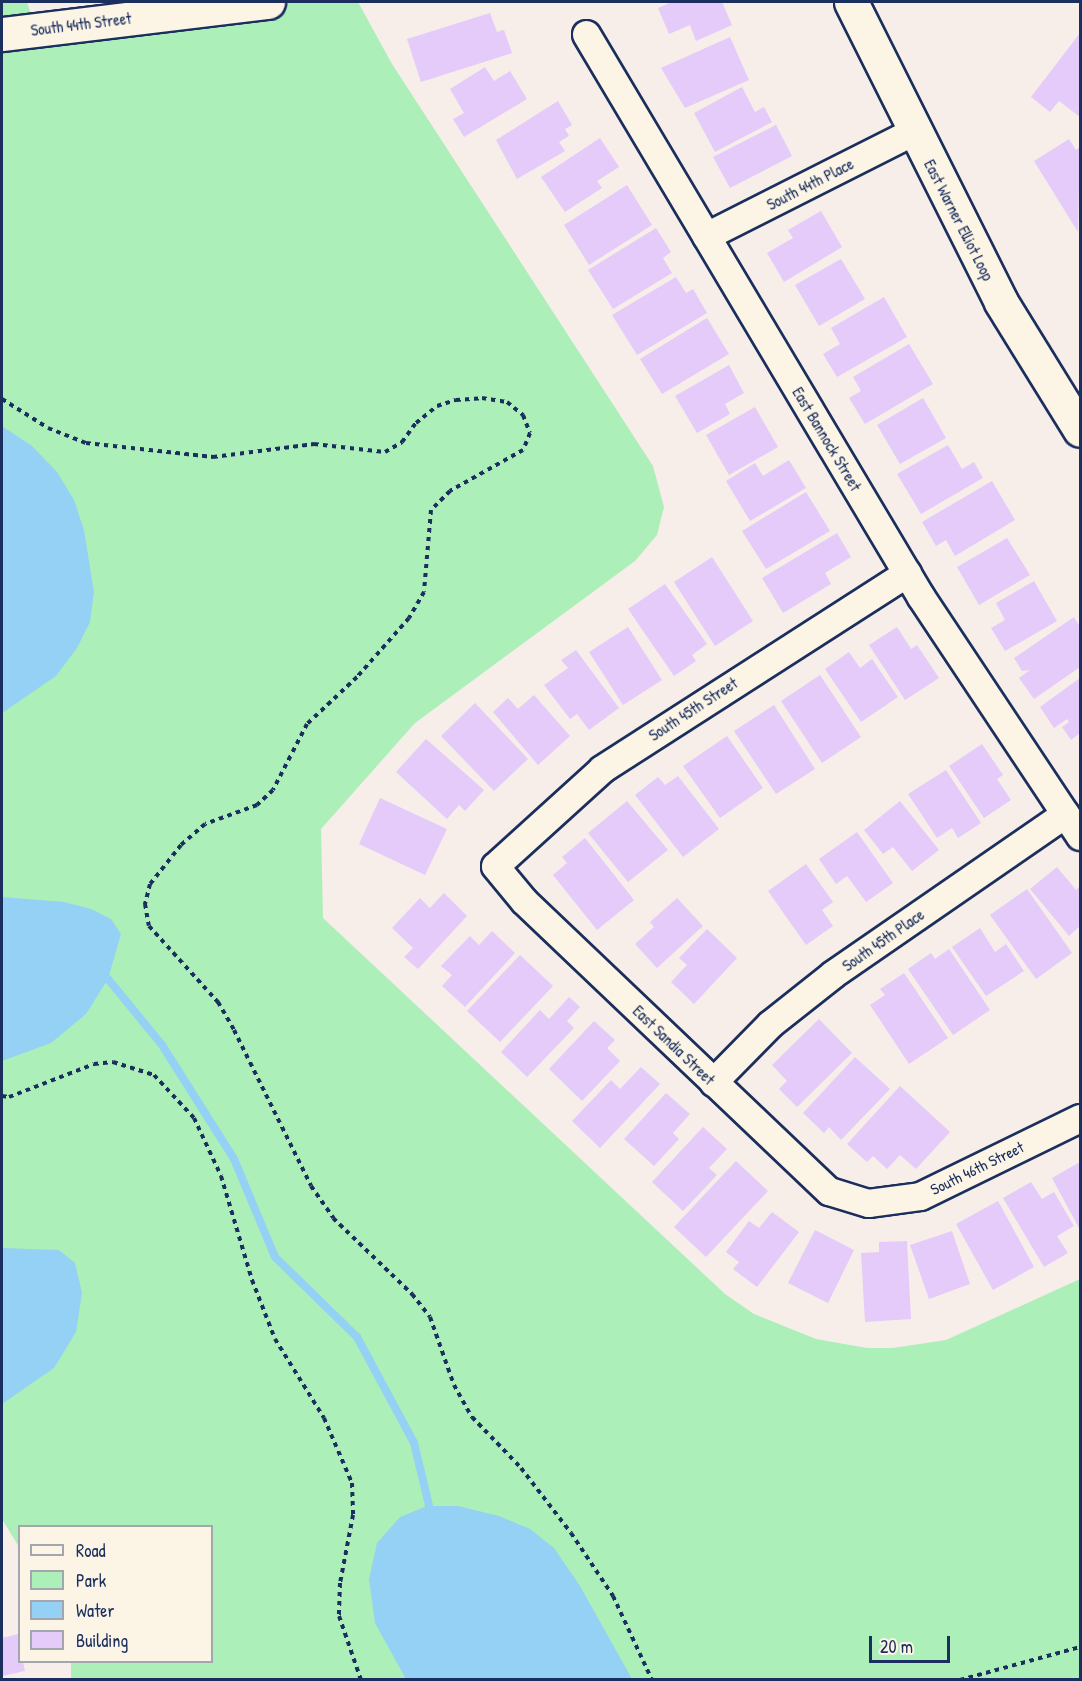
<!DOCTYPE html>
<style>
body{margin:0}
#map{position:relative;width:1082px;height:1681px;overflow:hidden;background:#f7ede9;font-family:"Patrick Hand",sans-serif}
div>[style]{position:absolute}
.green>*{inset:0;background:#adefb9}
.water>*{inset:0;background:#94d1f4}
.stream>*{height:8px;margin:-4px;padding:0 4px;transform-origin:4px;border-radius:4px;background:#94d1f4}
.building>*{inset:0;background:#e4cbfa}
.path>*{height:4px;margin-top:-2px;transform-origin:0;background:repeating-linear-gradient(90deg,#1b2f5e 0 4.5px,transparent 0 9px)}
.roads{filter:drop-shadow(2px 0 #1b2f5e) drop-shadow(-2px 0 #1b2f5e) drop-shadow(0 2px #1b2f5e) drop-shadow(0 -2px #1b2f5e)}
.minor>*{height:27px;margin:-13.5px;padding:0 13.5px;transform-origin:13.5px;border-radius:13.5px;background:#fcf5e5}
.tertiary>*{height:33px;margin:-16.5px;padding:0 16.5px;transform-origin:16.5px;border-radius:16.5px;background:#fcf5e5}
.secondary>*{height:33px;margin:-16.5px;padding:0 16.5px;transform-origin:16.5px;border-radius:16.5px;background:#fcf5e5}
span{translate:-50% -50%;white-space:nowrap;text-align:center;line-height:1.15;-webkit-text-stroke:5px #fcf5e5;paint-order:stroke}
.street-label{font-size:16px;color:#1b2f5e}
.frame{position:absolute;inset:0;border:3px solid #1b2f5e;pointer-events:none}
.legend{position:absolute;left:18px;top:1525px;width:195px;height:138px;box-sizing:border-box;background:#fcf5e5;border:2px solid #a2a6af;margin:0;padding:8px 10px;list-style:none;font-size:18px;color:#1b2f5e}
.legend li{display:flex;align-items:center;gap:12px;height:30px}
.legend b{width:30px;border:2px solid #a2a6af}
.scale{position:absolute;left:869px;top:1636px;width:81px;height:27px;box-sizing:border-box;border:3px solid #1b2f5e;border-top:0;padding-left:8px;font-size:18px;line-height:21px;white-space:nowrap;color:#1b2f5e;-webkit-text-stroke:4px #fcf5e5;paint-order:stroke}
</style>
<div id="map">
<div class="green">
<i style="clip-path:polygon(2px 2px,27px 2px,36px 30px,268px 2px,358px 2px,392px 64px,653px 466px,664px 507px,657px 535px,635px 561px,415px 723px,321px 829px,323px 918px,725px 1294px,754px 1314px,816px 1339px,867px 1348px,893px 1348px,946px 1340px,1080px 1279px,1080px 1679px,71px 1679px,71px 1662px,212px 1662px,212px 1526px,20px 1526px,19px 1547px,2px 1519px)"></i>
</div>
<div class="water">
<i style="clip-path:polygon(2px 426px,32px 446px,57px 472px,74px 500px,84px 530px,94px 592px,90px 622px,77px 648px,56px 676px,2px 713px)"></i>
<i style="clip-path:polygon(2px 897px,64px 902px,91px 909px,111px 919px,121px 934px,108px 979px,86px 1014px,51px 1043px,2px 1061px)"></i>
<i style="clip-path:polygon(2px 1248px,59px 1250px,75px 1263px,82px 1293px,76px 1332px,54px 1368px,2px 1404px)"></i>
<i style="clip-path:polygon(427px 1506px,458px 1506px,499px 1516px,530px 1529px,554px 1548px,580px 1586px,632px 1679px,406px 1679px,375px 1623px,369px 1579px,377px 1543px,400px 1517px)"></i>
</div>
<div class="stream">
<i style="left:99px;top:978px;width:9px;rotate:6deg"></i>
<i style="left:108px;top:979px;width:85px;rotate:50.7deg"></i>
<i style="left:162px;top:1045px;width:135px;rotate:57.7deg"></i>
<i style="left:234px;top:1159px;width:106px;rotate:67.3deg"></i>
<i style="left:275px;top:1257px;width:115px;rotate:44.3deg"></i>
<i style="left:357px;top:1337px;width:120px;rotate:61.7deg"></i>
<i style="left:414px;top:1443px;width:73px;rotate:76.5deg"></i>
</div>
<div class="building">
<i style="clip-path:polygon(672px 2px,722px 2px,732px 25px,696px 41px,690px 25px,669px 34px,658px 8px)"></i>
<i style="clip-path:polygon(490px 13px,497px 32px,504px 30px,512px 53px,421px 82px,407px 39px)"></i>
<i style="clip-path:polygon(1080px 33px,1080px 117px,1059px 101px,1050px 112px,1031px 97px)"></i>
<i style="clip-path:polygon(730px 37px,749px 80px,685px 108px,661px 68px)"></i>
<i style="clip-path:polygon(485px 67px,494px 81px,510px 71px,527px 99px,464px 137px,453px 119px,464px 113px,450px 89px)"></i>
<i style="clip-path:polygon(742px 87px,755px 112px,764px 107px,772px 122px,715px 152px,694px 113px)"></i>
<i style="clip-path:polygon(558px 101px,572px 125px,565px 129px,569px 136px,559px 142px,565px 151px,517px 179px,496px 140px)"></i>
<i style="clip-path:polygon(776px 125px,792px 156px,730px 188px,713px 157px)"></i>
<i style="clip-path:polygon(600px 138px,619px 167px,597px 181px,602px 188px,565px 212px,541px 177px)"></i>
<i style="clip-path:polygon(1069px 139px,1076px 150px,1080px 147px,1078px 232px,1034px 161px)"></i>
<i style="clip-path:polygon(627px 185px,652px 225px,589px 265px,564px 225px)"></i>
<i style="clip-path:polygon(821px 211px,842px 247px,784px 282px,767px 253px,793px 238px,788px 230px)"></i>
<i style="clip-path:polygon(656px 228px,671px 252px,663px 258px,672px 273px,613px 309px,588px 270px)"></i>
<i style="clip-path:polygon(841px 259px,865px 299px,819px 326px,795px 285px)"></i>
<i style="clip-path:polygon(676px 277px,686px 293px,693px 289px,707px 313px,637px 355px,612px 315px)"></i>
<i style="clip-path:polygon(884px 297px,907px 337px,837px 377px,823px 354px,840px 344px,831px 328px)"></i>
<i style="clip-path:polygon(707px 318px,729px 354px,662px 394px,640px 359px)"></i>
<i style="clip-path:polygon(909px 344px,933px 384px,865px 424px,849px 398px,861px 391px,853px 377px)"></i>
<i style="clip-path:polygon(729px 365px,744px 393px,725px 404px,730px 414px,697px 433px,675px 396px)"></i>
<i style="clip-path:polygon(923px 398px,946px 438px,900px 464px,877px 425px)"></i>
<i style="clip-path:polygon(755px 407px,778px 447px,729px 475px,706px 435px)"></i>
<i style="clip-path:polygon(948px 445px,962px 469px,974px 462px,983px 478px,921px 514px,897px 474px)"></i>
<i style="clip-path:polygon(789px 460px,806px 488px,750px 521px,726px 481px,755px 463px,763px 476px)"></i>
<i style="clip-path:polygon(992px 481px,1015px 520px,955px 556px,946px 540px,936px 546px,922px 522px)"></i>
<i style="clip-path:polygon(806px 492px,830px 531px,766px 569px,742px 531px)"></i>
<i style="clip-path:polygon(837px 533px,851px 557px,825px 573px,831px 584px,783px 613px,762px 578px)"></i>
<i style="clip-path:polygon(1007px 538px,1030px 575px,979px 605px,957px 567px)"></i>
<i style="clip-path:polygon(712px 557px,753px 621px,715px 646px,674px 582px)"></i>
<i style="clip-path:polygon(1034px 581px,1057px 621px,1005px 651px,991px 628px,1005px 620px,996px 603px)"></i>
<i style="clip-path:polygon(665px 584px,707px 644px,692px 655px,696px 661px,674px 676px,628px 609px)"></i>
<i style="clip-path:polygon(1074px 617px,1080px 627px,1080px 667px,1034px 699px,1019px 678px,1030px 670px,1022px 671px,1014px 658px)"></i>
<i style="clip-path:polygon(628px 627px,662px 680px,623px 705px,589px 652px)"></i>
<i style="clip-path:polygon(897px 627px,911px 649px,917px 645px,939px 678px,905px 700px,869px 645px)"></i>
<i style="clip-path:polygon(576px 650px,619px 708px,589px 730px,577px 714px,570px 719px,544px 685px,568px 668px,561px 660px)"></i>
<i style="clip-path:polygon(849px 652px,860px 668px,872px 659px,898px 697px,861px 722px,825px 669px)"></i>
<i style="clip-path:polygon(820px 675px,861px 737px,822px 763px,781px 701px)"></i>
<i style="clip-path:polygon(1080px 678px,1080px 733px,1071px 740px,1062px 727px,1069px 722px,1067px 719px,1054px 728px,1040px 707px)"></i>
<i style="clip-path:polygon(534px 695px,570px 736px,538px 765px,493px 712px,508px 698px,518px 709px)"></i>
<i style="clip-path:polygon(475px 703px,528px 759px,494px 791px,441px 736px)"></i>
<i style="clip-path:polygon(774px 705px,815px 769px,776px 794px,734px 731px)"></i>
<i style="clip-path:polygon(727px 736px,763px 788px,720px 818px,683px 766px)"></i>
<i style="clip-path:polygon(426px 739px,484px 790px,465px 811px,459px 805px,447px 819px,396px 772px)"></i>
<i style="clip-path:polygon(982px 744px,1003px 775px,997px 779px,1011px 800px,984px 818px,949px 766px)"></i>
<i style="clip-path:polygon(946px 770px,981px 823px,958px 838px,952px 828px,937px 838px,908px 794px)"></i>
<i style="clip-path:polygon(678px 776px,719px 829px,683px 857px,635px 795px,658px 777px,665px 785px)"></i>
<i style="clip-path:polygon(380px 798px,447px 829px,425px 875px,359px 844px)"></i>
<i style="clip-path:polygon(627px 801px,668px 850px,628px 882px,588px 833px)"></i>
<i style="clip-path:polygon(900px 801px,939px 850px,912px 871px,893px 847px,883px 854px,864px 830px)"></i>
<i style="clip-path:polygon(857px 832px,893px 883px,866px 902px,847px 876px,836px 884px,819px 859px)"></i>
<i style="clip-path:polygon(585px 838px,634px 900px,597px 930px,553px 875px,567px 863px,562px 857px)"></i>
<i style="clip-path:polygon(806px 864px,833px 902px,822px 910px,833px 926px,806px 945px,768px 891px)"></i>
<i style="clip-path:polygon(1057px 867px,1076px 890px,1080px 886px,1080px 926px,1069px 936px,1030px 889px)"></i>
<i style="clip-path:polygon(1027px 889px,1072px 953px,1036px 979px,990px 915px)"></i>
<i style="clip-path:polygon(444px 893px,467px 916px,418px 969px,404px 957px,413px 948px,392px 928px,420px 898px,430px 908px)"></i>
<i style="clip-path:polygon(677px 898px,703px 926px,657px 968px,635px 944px,654px 927px,650px 922px)"></i>
<i style="clip-path:polygon(980px 928px,995px 952px,1006px 944px,1024px 971px,986px 996px,952px 947px)"></i>
<i style="clip-path:polygon(707px 929px,737px 958px,694px 1004px,671px 982px,687px 965px,679px 958px)"></i>
<i style="clip-path:polygon(492px 931px,515px 953px,465px 1007px,442px 986px,452px 975px,441px 966px,470px 936px,479px 945px)"></i>
<i style="clip-path:polygon(949px 949px,990px 1010px,953px 1035px,908px 969px,931px 953px,935px 959px)"></i>
<i style="clip-path:polygon(520px 955px,553px 986px,500px 1042px,467px 1011px)"></i>
<i style="clip-path:polygon(904px 973px,948px 1038px,909px 1064px,870px 1005px,885px 995px,880px 989px)"></i>
<i style="clip-path:polygon(569px 997px,580px 1007px,567px 1021px,574px 1028px,527px 1077px,501px 1052px,540px 1010px,549px 1019px)"></i>
<i style="clip-path:polygon(819px 1019px,852px 1053px,797px 1107px,779px 1089px,787px 1081px,772px 1065px)"></i>
<i style="clip-path:polygon(594px 1021px,615px 1040px,607px 1048px,620px 1061px,582px 1101px,549px 1069px)"></i>
<i style="clip-path:polygon(855px 1057px,890px 1089px,841px 1140px,829px 1127px,824px 1133px,803px 1113px)"></i>
<i style="clip-path:polygon(641px 1067px,660px 1084px,600px 1148px,572px 1121px,611px 1080px,620px 1089px)"></i>
<i style="clip-path:polygon(900px 1086px,950px 1132px,916px 1169px,900px 1155px,887px 1169px,873px 1156px,867px 1162px,847px 1144px)"></i>
<i style="clip-path:polygon(666px 1093px,690px 1114px,673px 1133px,679px 1139px,654px 1166px,624px 1139px)"></i>
<i style="clip-path:polygon(703px 1127px,727px 1149px,709px 1168px,717px 1175px,683px 1211px,652px 1182px)"></i>
<i style="clip-path:polygon(736px 1161px,768px 1191px,706px 1257px,674px 1227px)"></i>
<i style="clip-path:polygon(1080px 1162px,1080px 1230px,1052px 1178px)"></i>
<i style="clip-path:polygon(1031px 1182px,1042px 1199px,1054px 1192px,1074px 1226px,1057px 1236px,1068px 1253px,1044px 1267px,1003px 1198px)"></i>
<i style="clip-path:polygon(998px 1201px,1034px 1267px,993px 1290px,956px 1224px)"></i>
<i style="clip-path:polygon(772px 1212px,799px 1232px,757px 1287px,733px 1269px,739px 1262px,726px 1252px,749px 1221px,759px 1228px)"></i>
<i style="clip-path:polygon(815px 1230px,854px 1250px,828px 1303px,788px 1283px)"></i>
<i style="clip-path:polygon(952px 1231px,970px 1284px,929px 1299px,910px 1245px)"></i>
<i style="clip-path:polygon(907px 1241px,911px 1319px,865px 1322px,861px 1253px,879px 1252px,879px 1242px)"></i>
<i style="clip-path:polygon(18px 1634px,20px 1662px,23px 1662px,25px 1671px,2px 1676px,2px 1638px)"></i>
</div>
<div class="path">
<i style="left:2px;top:399px;width:54px;rotate:32.2deg"></i>
<i style="left:48px;top:428px;width:41px;rotate:21.5deg"></i>
<i style="left:86px;top:443px;width:128px;rotate:6.3deg"></i>
<i style="left:213px;top:457px;width:102px;rotate:-7.3deg"></i>
<i style="left:314px;top:444px;width:71px;rotate:6.4deg"></i>
<i style="left:385px;top:452px;width:20px;rotate:-30deg"></i>
<i style="left:402px;top:442px;width:24px;rotate:-54deg"></i>
<i style="left:416px;top:423px;width:27px;rotate:-39deg"></i>
<i style="left:437px;top:406px;width:20px;rotate:-18deg"></i>
<i style="left:456px;top:400px;width:26px;rotate:-4deg"></i>
<i style="left:482px;top:398px;width:25px;rotate:9deg"></i>
<i style="left:507px;top:402px;width:21px;rotate:39deg"></i>
<i style="left:523px;top:415px;width:19px;rotate:69deg"></i>
<i style="left:530px;top:433px;width:18px;rotate:112deg"></i>
<i style="left:523px;top:450px;width:84px;rotate:150.7deg"></i>
<i style="left:450px;top:491px;width:27px;rotate:135deg"></i>
<i style="left:431px;top:510px;width:82px;rotate:94.9deg"></i>
<i style="left:424px;top:592px;width:30px;rotate:120deg"></i>
<i style="left:409px;top:618px;width:79px;rotate:131.4deg"></i>
<i style="left:357px;top:677px;width:69px;rotate:136.8deg"></i>
<i style="left:307px;top:724px;width:74px;rotate:117.3deg"></i>
<i style="left:273px;top:790px;width:22px;rotate:137deg"></i>
<i style="left:257px;top:805px;width:55px;rotate:159.9deg"></i>
<i style="left:205px;top:824px;width:32px;rotate:139deg"></i>
<i style="left:181px;top:845px;width:50px;rotate:128.5deg"></i>
<i style="left:150px;top:884px;width:21px;rotate:104deg"></i>
<i style="left:145px;top:904px;width:22px;rotate:80deg"></i>
<i style="left:149px;top:926px;width:103px;rotate:47.8deg"></i>
<i style="left:218px;top:1002px;width:32px;rotate:60deg"></i>
<i style="left:234px;top:1030px;width:174px;rotate:63.7deg"></i>
<i style="left:311px;top:1186px;width:39px;rotate:55deg"></i>
<i style="left:333px;top:1218px;width:110px;rotate:43.9deg"></i>
<i style="left:412px;top:1294px;width:29px;rotate:52deg"></i>
<i style="left:430px;top:1317px;width:72px;rotate:70.6deg"></i>
<i style="left:454px;top:1385px;width:37px;rotate:61deg"></i>
<i style="left:472px;top:1417px;width:71px;rotate:46.1deg"></i>
<i style="left:521px;top:1468px;width:82px;rotate:52.4deg"></i>
<i style="left:571px;top:1533px;width:76px;rotate:56.3deg"></i>
<i style="left:613px;top:1596px;width:93px;rotate:65.1deg"></i>
<i style="left:2px;top:1096px;width:7px;rotate:8deg"></i>
<i style="left:9px;top:1097px;width:91px;rotate:-21.2deg"></i>
<i style="left:94px;top:1064px;width:19px;rotate:-6deg"></i>
<i style="left:113px;top:1062px;width:43px;rotate:17.6deg"></i>
<i style="left:154px;top:1075px;width:59px;rotate:47.1deg"></i>
<i style="left:194px;top:1118px;width:64px;rotate:65deg"></i>
<i style="left:221px;top:1176px;width:109px;rotate:73.4deg"></i>
<i style="left:252px;top:1280px;width:63px;rotate:68.7deg"></i>
<i style="left:275px;top:1339px;width:93px;rotate:58.2deg"></i>
<i style="left:324px;top:1418px;width:71px;rotate:66.7deg"></i>
<i style="left:352px;top:1483px;width:32px;rotate:88deg"></i>
<i style="left:353px;top:1515px;width:69px;rotate:100.8deg"></i>
<i style="left:340px;top:1583px;width:33px;rotate:92deg"></i>
<i style="left:339px;top:1616px;width:68px;rotate:71deg"></i>
<i style="left:960px;top:1680px;width:124px;rotate:-15.4deg"></i>
</div>
<div class="roads">
<div class="minor">
<i style="left:586px;top:34px;width:655px;rotate:59.25deg"></i>
<i style="left:921px;top:597px;width:287px;rotate:56.4deg"></i>
<i style="left:706px;top:236px;width:233px;rotate:-26.8deg"></i>
<i style="left:907px;top:573px;width:363px;rotate:147.3deg"></i>
<i style="left:602px;top:769px;width:144px;rotate:137.8deg"></i>
<i style="left:495px;top:866px;width:45px;rotate:50.4deg"></i>
<i style="left:524px;top:901px;width:421px;rotate:43.6deg"></i>
<i style="left:829px;top:1191px;width:41px;rotate:17.1deg"></i>
<i style="left:868px;top:1203px;width:52px;rotate:-7.7deg"></i>
<i style="left:920px;top:1196px;width:178px;rotate:-26deg"></i>
<i style="left:713px;top:1082px;width:81px;rotate:-45.5deg"></i>
<i style="left:770px;top:1024px;width:80px;rotate:-38.4deg"></i>
<i style="left:833px;top:974px;width:282px;rotate:-34.6deg"></i>
</div>
<div class="tertiary">
<i style="left:2px;top:34px;width:268px;rotate:-6.9deg"></i>
</div>
<div class="secondary">
<i style="left:851px;top:2px;width:335px;rotate:63.4deg"></i>
<i style="left:1001px;top:302px;width:150px;rotate:58.3deg"></i>
</div>
</div>
<div class="street-label">
<span style="left:81px;top:24px;rotate:-7deg">South 44th Street</span>
<span style="left:810px;top:184px;rotate:-27deg">South 44th Place</span>
<span style="left:959px;top:220px;rotate:63deg">East Warner Elliot Loop</span>
<span style="left:827px;top:439px;rotate:59deg">East Bannock Street</span>
<span style="left:693px;top:709px;rotate:-33deg">South 45th Street</span>
<span style="left:883px;top:940px;rotate:-35deg">South 45th Place</span>
<span style="left:674px;top:1045px;rotate:44deg">East Sandia Street</span>
<span style="left:977px;top:1168px;rotate:-26deg">South 46th Street</span>
</div>
<div class="frame"></div>
<ul class="legend">
<li><b style="height:8px;background:#fcf5e5"></b>Road</li>
<li><b style="height:16px;background:#adefb9"></b>Park</li>
<li><b style="height:16px;background:#94d1f4"></b>Water</li>
<li><b style="height:16px;background:#e4cbfa"></b>Building</li>
</ul>
<div class="scale">20 m</div>
</div>
